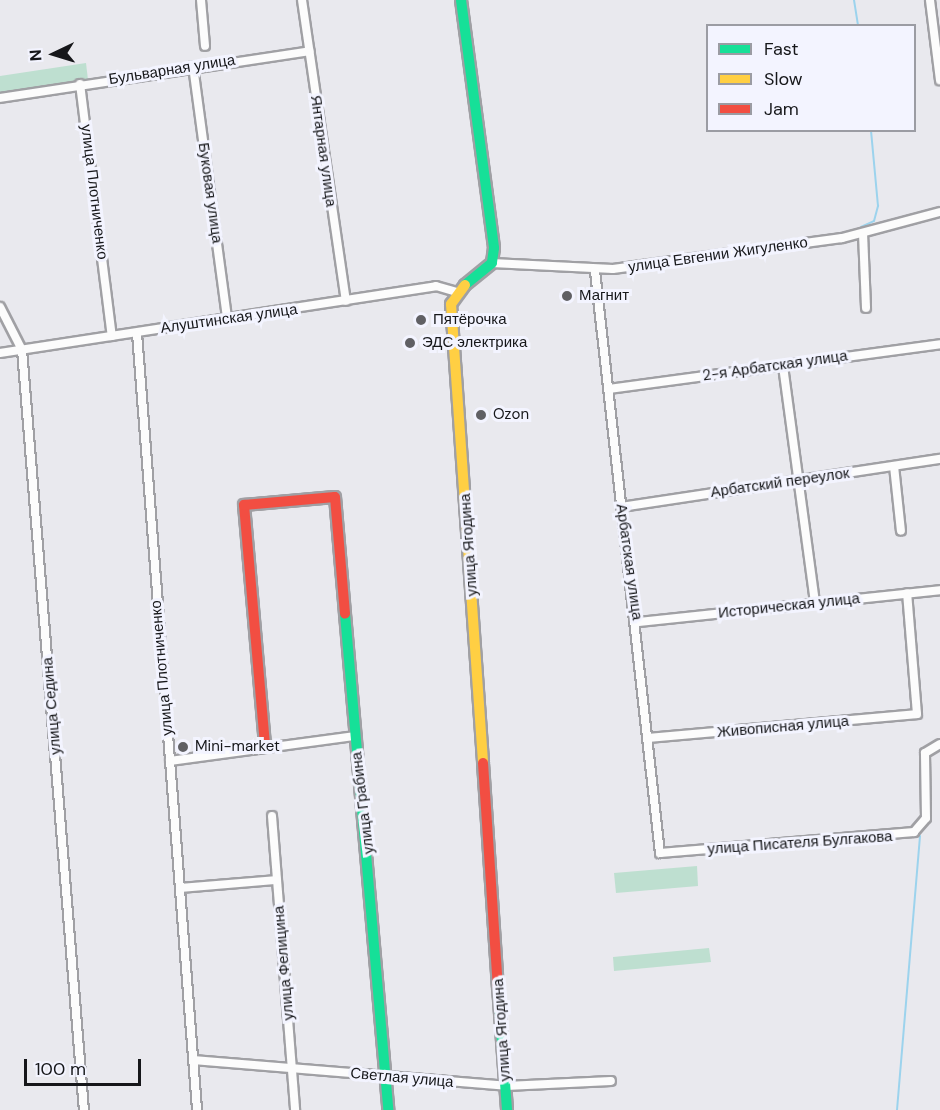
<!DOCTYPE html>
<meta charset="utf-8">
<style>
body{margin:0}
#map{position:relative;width:940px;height:1110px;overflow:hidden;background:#e9e9ee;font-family:"DM Sans",sans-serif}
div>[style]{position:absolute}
.green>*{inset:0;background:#bedfd0}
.stream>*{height:2px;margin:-1px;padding:0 1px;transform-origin:1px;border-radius:1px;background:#9cd3ed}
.roads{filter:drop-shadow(2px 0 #a0a0a4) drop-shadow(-2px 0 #a0a0a4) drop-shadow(0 2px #a0a0a4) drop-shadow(0 -2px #a0a0a4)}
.street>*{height:8px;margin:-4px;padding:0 4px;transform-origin:4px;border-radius:4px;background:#fcfcfc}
.fast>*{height:10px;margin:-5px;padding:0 5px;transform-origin:5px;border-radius:5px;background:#16e098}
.slow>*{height:10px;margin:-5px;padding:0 5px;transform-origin:5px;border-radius:5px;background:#ffcf43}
.jam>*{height:10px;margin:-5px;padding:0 5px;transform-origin:5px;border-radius:5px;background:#f24e42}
.dots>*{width:16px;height:16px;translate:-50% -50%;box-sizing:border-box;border:3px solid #f3f4ff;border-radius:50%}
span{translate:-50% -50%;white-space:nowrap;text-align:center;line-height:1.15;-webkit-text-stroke:6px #f3f4ff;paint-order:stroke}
.street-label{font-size:15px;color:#16171a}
.poi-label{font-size:15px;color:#16171a}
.left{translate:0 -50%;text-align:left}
.legend{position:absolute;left:706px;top:24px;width:210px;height:108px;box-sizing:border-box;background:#f3f4ff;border:2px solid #9b9ca3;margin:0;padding:8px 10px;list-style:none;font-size:18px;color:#16171a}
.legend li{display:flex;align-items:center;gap:12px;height:30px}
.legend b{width:30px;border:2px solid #9b9ca3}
.north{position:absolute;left:24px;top:24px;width:60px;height:60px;-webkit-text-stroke:4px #f3f4ff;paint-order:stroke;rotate:266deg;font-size:16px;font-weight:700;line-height:24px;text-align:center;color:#16171a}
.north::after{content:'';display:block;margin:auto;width:21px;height:27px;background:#16171a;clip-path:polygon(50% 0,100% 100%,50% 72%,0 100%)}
.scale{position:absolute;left:24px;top:1059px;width:117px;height:27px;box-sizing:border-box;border:3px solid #16171a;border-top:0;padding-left:8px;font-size:18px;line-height:21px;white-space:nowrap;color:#16171a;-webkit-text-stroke:4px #f3f4ff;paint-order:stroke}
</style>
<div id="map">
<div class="green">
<i style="clip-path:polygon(86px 63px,88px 80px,0 93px,0 76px)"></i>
<i style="clip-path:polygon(697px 866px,698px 886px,616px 893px,614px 873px)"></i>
<i style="clip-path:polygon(709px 948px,711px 962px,614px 971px,613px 957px)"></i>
</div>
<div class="stream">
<i style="left:854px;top:0;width:26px;rotate:81deg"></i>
<i style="left:861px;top:227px;width:14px;rotate:-25deg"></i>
<i style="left:874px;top:221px;width:16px;rotate:-75deg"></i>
<i style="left:878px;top:206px;width:76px;rotate:-95.3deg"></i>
<i style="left:897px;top:1110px;width:275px;rotate:-85.2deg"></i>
</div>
<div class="roads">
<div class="street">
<i style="left:201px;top:0;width:46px;rotate:85deg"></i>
<i style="left:302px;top:0;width:304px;rotate:81.7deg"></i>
<i style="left:930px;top:0;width:81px;rotate:82.9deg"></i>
<i style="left:193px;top:66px;width:255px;rotate:82.3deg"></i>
<i style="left:80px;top:84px;width:254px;rotate:82.8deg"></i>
<i style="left:0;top:98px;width:313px;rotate:-8.6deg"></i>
<i style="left:863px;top:233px;width:75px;rotate:87.7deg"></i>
<i style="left:492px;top:263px;width:121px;rotate:2.8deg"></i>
<i style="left:613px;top:269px;width:231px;rotate:-7.7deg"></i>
<i style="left:842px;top:238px;width:101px;rotate:-14.9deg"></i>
<i style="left:595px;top:271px;width:586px;rotate:83.63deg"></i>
<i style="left:660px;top:853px;width:255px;rotate:-4.7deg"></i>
<i style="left:914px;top:832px;width:18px;rotate:-49deg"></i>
<i style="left:926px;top:818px;width:65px;rotate:-90.9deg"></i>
<i style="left:925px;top:753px;width:17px;rotate:-31deg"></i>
<i style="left:0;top:307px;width:48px;rotate:62.9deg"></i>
<i style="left:22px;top:350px;width:763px;rotate:85.34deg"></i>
<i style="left:137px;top:333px;width:779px;rotate:85.58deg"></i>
<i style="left:0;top:353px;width:441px;rotate:-8.7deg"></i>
<i style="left:436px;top:286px;width:22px;rotate:16deg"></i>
<i style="left:783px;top:366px;width:239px;rotate:82.3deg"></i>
<i style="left:609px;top:389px;width:334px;rotate:-7.7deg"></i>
<i style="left:894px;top:466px;width:65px;rotate:83.9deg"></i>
<i style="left:621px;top:507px;width:323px;rotate:-8.6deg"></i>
<i style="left:638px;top:622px;width:304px;rotate:-6deg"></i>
<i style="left:649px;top:738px;width:269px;rotate:-5.1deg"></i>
<i style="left:917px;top:714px;width:121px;rotate:-94.7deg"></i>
<i style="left:170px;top:761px;width:187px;rotate:-7.7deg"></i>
<i style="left:272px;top:816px;width:295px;rotate:85.5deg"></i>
<i style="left:181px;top:888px;width:96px;rotate:-4.8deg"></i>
<i style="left:193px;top:1060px;width:314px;rotate:4.7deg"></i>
<i style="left:506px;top:1086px;width:105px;rotate:-2.7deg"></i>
</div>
<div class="fast">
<i style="left:461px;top:0;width:250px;rotate:82.4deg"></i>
<i style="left:494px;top:248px;width:15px;rotate:98deg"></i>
<i style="left:492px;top:263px;width:35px;rotate:141deg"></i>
<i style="left:345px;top:614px;width:498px;rotate:85deg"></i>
<i style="left:498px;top:987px;width:123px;rotate:85.8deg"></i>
</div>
<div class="slow">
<i style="left:465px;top:285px;width:24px;rotate:126deg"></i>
<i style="left:451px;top:304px;width:460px;rotate:86deg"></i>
</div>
<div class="jam">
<i style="left:265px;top:745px;width:241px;rotate:-95deg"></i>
<i style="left:244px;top:505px;width:91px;rotate:-5deg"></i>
<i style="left:335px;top:497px;width:117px;rotate:85.1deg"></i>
<i style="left:483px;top:763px;width:225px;rotate:86.2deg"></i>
</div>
</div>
<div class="dots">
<i style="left:567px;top:296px;background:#606064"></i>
<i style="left:421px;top:320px;background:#606064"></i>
<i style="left:410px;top:343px;background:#606064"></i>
<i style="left:481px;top:415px;background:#606064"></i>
<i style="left:183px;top:747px;background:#606064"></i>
</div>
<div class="street-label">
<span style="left:172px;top:70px;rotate:-9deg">Бульварная улица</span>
<span style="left:323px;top:151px;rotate:82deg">Янтарная улица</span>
<span style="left:94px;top:192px;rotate:83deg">улица Плотниченко</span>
<span style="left:210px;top:193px;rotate:82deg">Буковая улица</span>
<span style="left:718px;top:255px;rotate:-8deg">улица Евгении Жигуленко</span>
<span style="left:229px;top:319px;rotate:-8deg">Алуштинская улица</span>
<span style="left:775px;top:366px;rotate:-8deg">2-я Арбатская улица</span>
<span style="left:780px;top:483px;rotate:-8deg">Арбатский переулок</span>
<span style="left:469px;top:545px;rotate:-94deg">улица Ягодина</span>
<span style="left:629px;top:562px;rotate:82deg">Арбатская улица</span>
<span style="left:789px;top:606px;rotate:-6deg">Историческая улица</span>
<span style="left:162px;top:668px;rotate:-95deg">улица Плотниченко</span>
<span style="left:52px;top:706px;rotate:-95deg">улица Седина</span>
<span style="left:783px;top:727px;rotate:-5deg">Живописная улица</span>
<span style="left:363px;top:803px;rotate:-97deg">улица Грабина</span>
<span style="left:800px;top:843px;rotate:-4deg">улица Писателя Булгакова</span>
<span style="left:284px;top:963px;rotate:-95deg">улица Фелицина</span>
<span style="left:502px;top:1030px;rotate:-94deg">улица Ягодина</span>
<span style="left:402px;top:1078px;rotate:5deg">Светлая улица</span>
</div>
<div class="poi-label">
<span class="left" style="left:579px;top:296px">Магнит</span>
<span class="left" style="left:433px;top:320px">Пятёрочка</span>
<span class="left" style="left:422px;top:343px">ЭДС электрика</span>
<span class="left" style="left:493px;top:415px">Ozon</span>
<span class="left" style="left:195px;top:747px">Mini-market</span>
</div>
<ul class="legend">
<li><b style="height:8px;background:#16e098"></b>Fast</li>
<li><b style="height:8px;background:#ffcf43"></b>Slow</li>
<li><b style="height:8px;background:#f24e42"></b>Jam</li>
</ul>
<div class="north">N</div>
<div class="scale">100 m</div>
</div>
